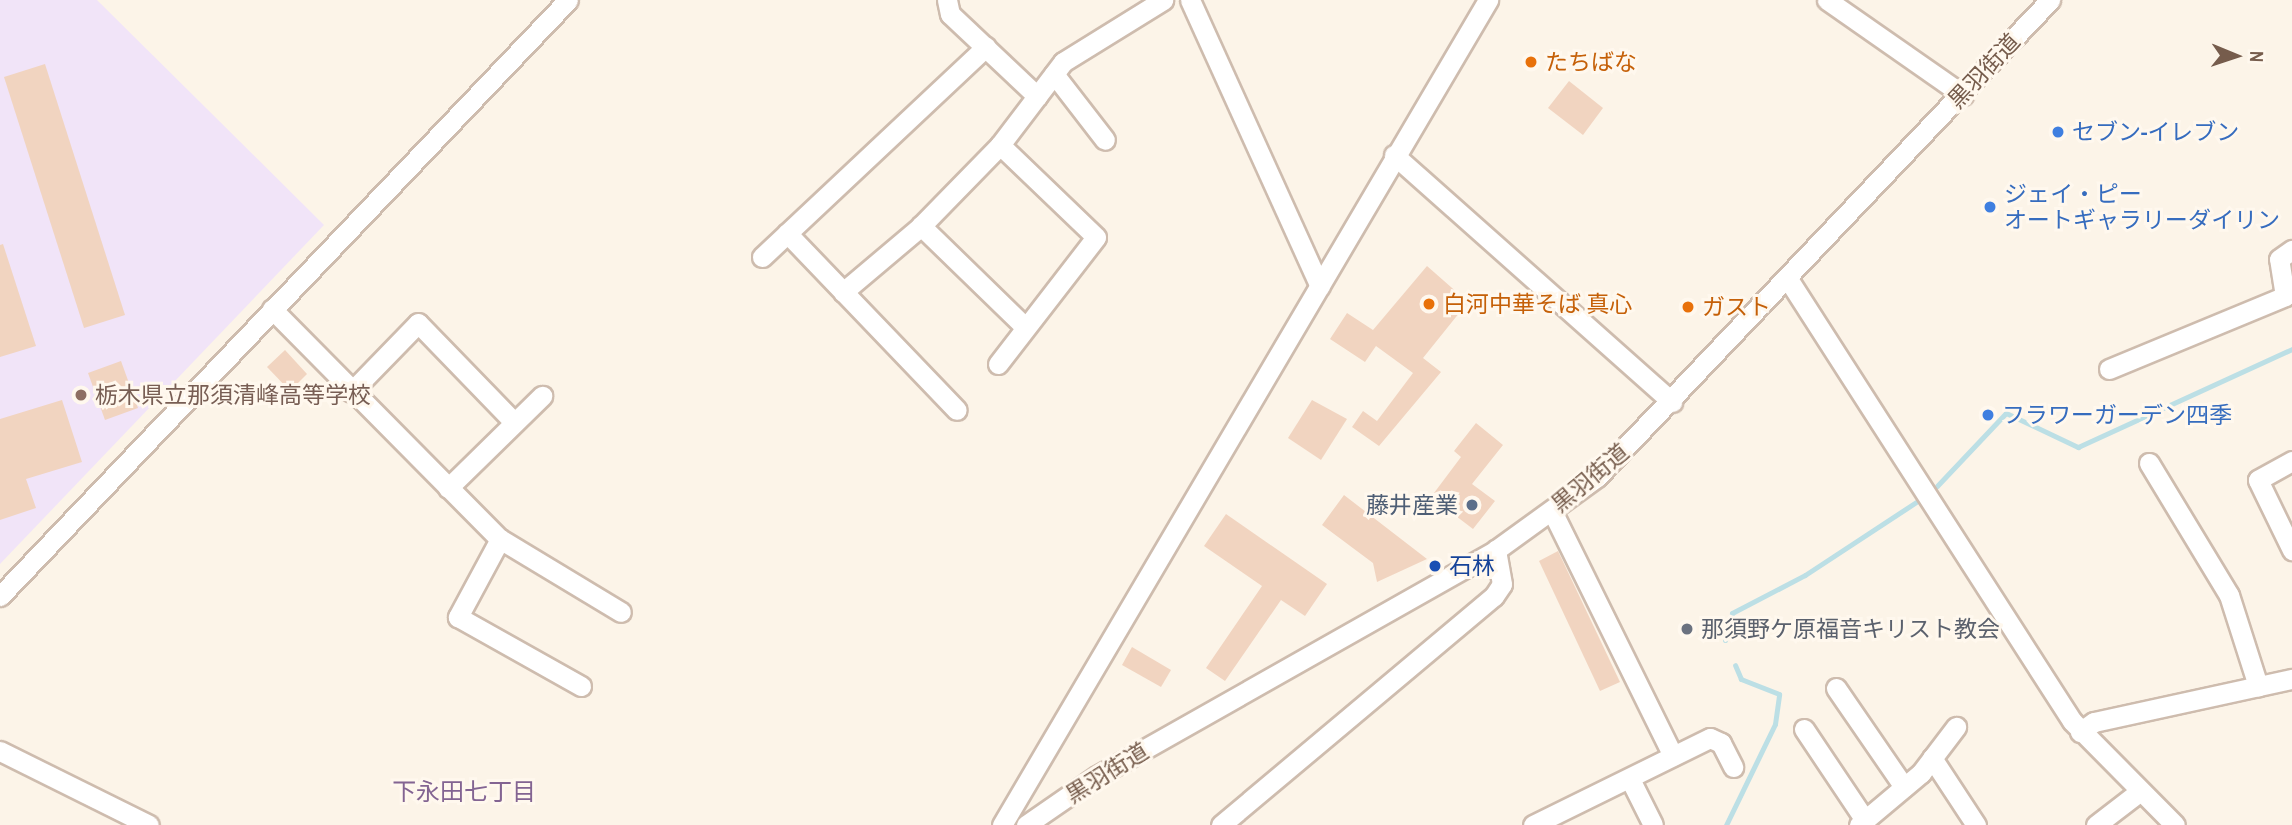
<!DOCTYPE html>
<meta charset="utf-8">
<style>
body{margin:0}
#map{position:relative;width:2292px;height:825px;overflow:hidden;background:#fcf4e8;font-family:"Archivo Narrow","Noto Sans JP",sans-serif}
div>[style]{position:absolute}
.education>*{inset:0;background:#f1e4f8}
.stream>*{height:5px;margin:-2.5px;padding:0 2.5px;transform-origin:2.5px;border-radius:2.5px;background:#bcdfe5}
.building>*{inset:0;background:#f1d4c0}
.roads{filter:drop-shadow(2px 0 #cebcae) drop-shadow(-2px 0 #cebcae) drop-shadow(0 2px #cebcae) drop-shadow(0 -2px #cebcae)}
.minor>*{height:19px;margin:-9.5px;padding:0 9.5px;transform-origin:9.5px;border-radius:9.5px;background:#fff}
.dots>*{width:19px;height:19px;translate:-50% -50%;box-sizing:border-box;border:4px solid #fff8ee;border-radius:50%}
span{translate:-50% -50%;white-space:nowrap;text-align:center;line-height:1.15;-webkit-text-stroke:6px #fff8ee;paint-order:stroke}
.food-label{font-size:23px;color:#c56008}
.left{translate:0 -50%;text-align:left}
.street-label{font-size:23px;color:#765c4c}
.shop-label{font-size:23px;color:#366cbe}
.education-label{font-size:23px;color:#785e54}
.service-label{font-size:23px;color:#4e5e75}
.right{translate:-100% -50%;text-align:right}
.transit-label{font-size:23px;color:#164399}
.worship-label{font-size:23px;color:#5b616d}
.neighbourhood-label{font-size:24px;color:#836492}
.north{position:absolute;left:2201px;top:21px;width:70px;height:70px;-webkit-text-stroke:5px #fff8ee;paint-order:stroke;rotate:92deg;font-size:19px;font-weight:700;line-height:28px;text-align:center;color:#765c4c}
.north::after{content:'';display:block;margin:auto;width:24px;height:32px;background:#765c4c;clip-path:polygon(50% 0,100% 100%,50% 72%,0 100%)}
</style>
<div id="map">
<div class="education">
<i style="clip-path:polygon(0 0,97px 0,324px 225px,0 564px)"></i>
</div>
<div class="stream">
<i style="left:1937px;top:486px;width:100px;rotate:-46.6deg"></i>
<i style="left:2006px;top:413px;width:80px;rotate:25.3deg"></i>
<i style="left:2078px;top:447px;width:235px;rotate:-24.6deg"></i>
<i style="left:1725px;top:640px;width:28px;rotate:-75deg"></i>
<i style="left:1732px;top:613px;width:82px;rotate:-27.5deg"></i>
<i style="left:1805px;top:575px;width:133px;rotate:-33.3deg"></i>
<i style="left:1726px;top:825px;width:112px;rotate:-64.1deg"></i>
<i style="left:1775px;top:724px;width:30px;rotate:-82deg"></i>
<i style="left:1779px;top:694px;width:41px;rotate:-158.5deg"></i>
<i style="left:1741px;top:679px;width:15px;rotate:-113deg"></i>
</div>
<div class="building">
<i style="clip-path:polygon(45px 64px,125px 315px,84px 328px,4px 77px)"></i>
<i style="clip-path:polygon(1569px 81px,1603px 108px,1583px 135px,1548px 108px)"></i>
<i style="clip-path:polygon(3px 244px,36px 346px,0 357px,0 245px)"></i>
<i style="clip-path:polygon(1427px 266px,1468px 302px,1423px 358px,1441px 372px,1379px 446px,1352px 427px,1363px 411px,1377px 421px,1413px 373px,1376px 346px,1365px 362px,1330px 339px,1347px 313px,1373px 330px)"></i>
<i style="clip-path:polygon(285px 350px,307px 374px,290px 391px,267px 367px)"></i>
<i style="clip-path:polygon(121px 361px,138px 408px,105px 420px,88px 373px)"></i>
<i style="clip-path:polygon(62px 400px,82px 462px,26px 479px,36px 508px,0 520px,0 419px)"></i>
<i style="clip-path:polygon(1312px 400px,1347px 419px,1321px 460px,1288px 438px)"></i>
<i style="clip-path:polygon(1476px 423px,1503px 445px,1472px 484px,1495px 501px,1473px 529px,1431px 497px,1461px 457px,1454px 451px)"></i>
<i style="clip-path:polygon(1344px 495px,1427px 559px,1377px 582px,1373px 563px,1322px 525px)"></i>
<i style="clip-path:polygon(1226px 514px,1327px 584px,1305px 616px,1281px 600px,1225px 681px,1206px 668px,1262px 586px,1204px 546px)"></i>
<i style="clip-path:polygon(1558px 551px,1620px 682px,1600px 691px,1539px 561px)"></i>
<i style="clip-path:polygon(1132px 647px,1171px 670px,1161px 687px,1122px 665px)"></i>
</div>
<div class="roads">
<div class="minor">
<i style="left:947px;top:0;width:14px;rotate:78deg"></i>
<i style="left:950px;top:14px;width:120px;rotate:43.3deg"></i>
<i style="left:1190px;top:0;width:314px;rotate:65.6deg"></i>
<i style="left:1827px;top:0;width:166px;rotate:34.9deg"></i>
<i style="left:1054px;top:74px;width:83px;rotate:52.3deg"></i>
<i style="left:1394px;top:155px;width:372px;rotate:41.6deg"></i>
<i style="left:787px;top:233px;width:245px;rotate:46.2deg"></i>
<i style="left:762px;top:257px;width:307px;rotate:-43.2deg"></i>
<i style="left:1788px;top:279px;width:525px;rotate:57.28deg"></i>
<i style="left:2072px;top:721px;width:146px;rotate:45.3deg"></i>
<i style="left:843px;top:292px;width:102px;rotate:-40.2deg"></i>
<i style="left:272px;top:309px;width:324px;rotate:45.3deg"></i>
<i style="left:500px;top:539px;width:141px;rotate:31.1deg"></i>
<i style="left:1024px;top:326px;width:144px;rotate:-135.8deg"></i>
<i style="left:921px;top:226px;width:113px;rotate:-45.7deg"></i>
<i style="left:1000px;top:145px;width:104px;rotate:-52.8deg"></i>
<i style="left:1063px;top:62px;width:118px;rotate:-31.8deg"></i>
<i style="left:998px;top:364px;width:160px;rotate:-52.3deg"></i>
<i style="left:1096px;top:237px;width:133px;rotate:-136.2deg"></i>
<i style="left:2109px;top:369px;width:191px;rotate:-22.5deg"></i>
<i style="left:2285px;top:296px;width:37px;rotate:-99deg"></i>
<i style="left:2279px;top:259px;width:16px;rotate:-35deg"></i>
<i style="left:351px;top:392px;width:96px;rotate:-45.8deg"></i>
<i style="left:418px;top:323px;width:138px;rotate:45.9deg"></i>
<i style="left:2292px;top:461px;width:39px;rotate:151deg"></i>
<i style="left:2258px;top:480px;width:78px;rotate:64.1deg"></i>
<i style="left:2149px;top:463px;width:154px;rotate:58.8deg"></i>
<i style="left:2229px;top:595px;width:96px;rotate:72.3deg"></i>
<i style="left:448px;top:488px;width:132px;rotate:-44.4deg"></i>
<i style="left:1552px;top:511px;width:273px;rotate:63.7deg"></i>
<i style="left:500px;top:539px;width:89px;rotate:118.3deg"></i>
<i style="left:458px;top:617px;width:141px;rotate:29.3deg"></i>
<i style="left:0;top:596px;width:823px;rotate:-46.38deg"></i>
<i style="left:1836px;top:688px;width:120px;rotate:55.5deg"></i>
<i style="left:1804px;top:729px;width:110px;rotate:56.2deg"></i>
<i style="left:2080px;top:732px;width:17px;rotate:-36deg"></i>
<i style="left:2094px;top:722px;width:203px;rotate:-12.3deg"></i>
<i style="left:0;top:751px;width:166px;rotate:26.4deg"></i>
<i style="left:1932px;top:758px;width:80px;rotate:56.7deg"></i>
<i style="left:1630px;top:779px;width:51px;rotate:63.4deg"></i>
<i style="left:1002px;top:825px;width:958px;rotate:-59.5deg"></i>
<i style="left:1026px;top:825px;width:86px;rotate:-34.6deg"></i>
<i style="left:1097px;top:776px;width:459px;rotate:-29.5deg"></i>
<i style="left:1496px;top:550px;width:125px;rotate:-35.9deg"></i>
<i style="left:1597px;top:477px;width:658px;rotate:-46.48deg"></i>
<i style="left:1221px;top:825px;width:356px;rotate:-40deg"></i>
<i style="left:1494px;top:596px;width:14px;rotate:-56deg"></i>
<i style="left:1502px;top:584px;width:35px;rotate:-100deg"></i>
<i style="left:1533px;top:825px;width:197px;rotate:-26.2deg"></i>
<i style="left:1710px;top:738px;width:12px;rotate:24deg"></i>
<i style="left:1721px;top:743px;width:27px;rotate:63deg"></i>
<i style="left:1859px;top:825px;width:81px;rotate:-40deg"></i>
<i style="left:1921px;top:773px;width:58px;rotate:-52.7deg"></i>
<i style="left:2096px;top:825px;width:54px;rotate:-37.5deg"></i>
</div>
</div>
<div class="dots">
<i style="left:1531px;top:62px;background:#e8710a"></i>
<i style="left:2058px;top:132px;background:#3f7fe0"></i>
<i style="left:1990px;top:207px;background:#3f7fe0"></i>
<i style="left:1429px;top:304px;background:#e8710a"></i>
<i style="left:1688px;top:307px;background:#e8710a"></i>
<i style="left:81px;top:395px;background:#8d6e63"></i>
<i style="left:1988px;top:415px;background:#3f7fe0"></i>
<i style="left:1472px;top:505px;background:#5c6f8a"></i>
<i style="left:1435px;top:566px;background:#1a4fb4"></i>
<i style="left:1687px;top:629px;background:#6b7280"></i>
</div>
<div class="food-label">
<span class="left" style="left:1545px;top:62px">たちばな</span>
<span class="left" style="left:1443px;top:304px">白河中華そば 真心</span>
<span class="left" style="left:1702px;top:307px">ガスト</span>
</div>
<div class="street-label">
<span style="left:1984px;top:71px;rotate:-47deg">黒羽街道</span>
<span style="left:1590px;top:478px;rotate:-40deg">黒羽街道</span>
<span style="left:1107px;top:773px;rotate:-32deg">黒羽街道</span>
</div>
<div class="shop-label">
<span class="left" style="left:2072px;top:132px">セブン-イレブン</span>
<span class="left" style="left:2004px;top:207px">ジェイ・ピー<br>オートギャラリーダイリン</span>
<span class="left" style="left:2002px;top:415px">フラワーガーデン四季</span>
</div>
<div class="education-label">
<span class="left" style="left:95px;top:395px">栃木県立那須清峰高等学校</span>
</div>
<div class="service-label">
<span class="right" style="left:1458px;top:505px">藤井産業</span>
</div>
<div class="transit-label">
<span class="left" style="left:1449px;top:566px">石林</span>
</div>
<div class="worship-label">
<span class="left" style="left:1701px;top:629px">那須野ケ原福音キリスト教会</span>
</div>
<div class="neighbourhood-label">
<span style="left:464px;top:792px">下永田七丁目</span>
</div>
<div class="north">N</div>
</div>
